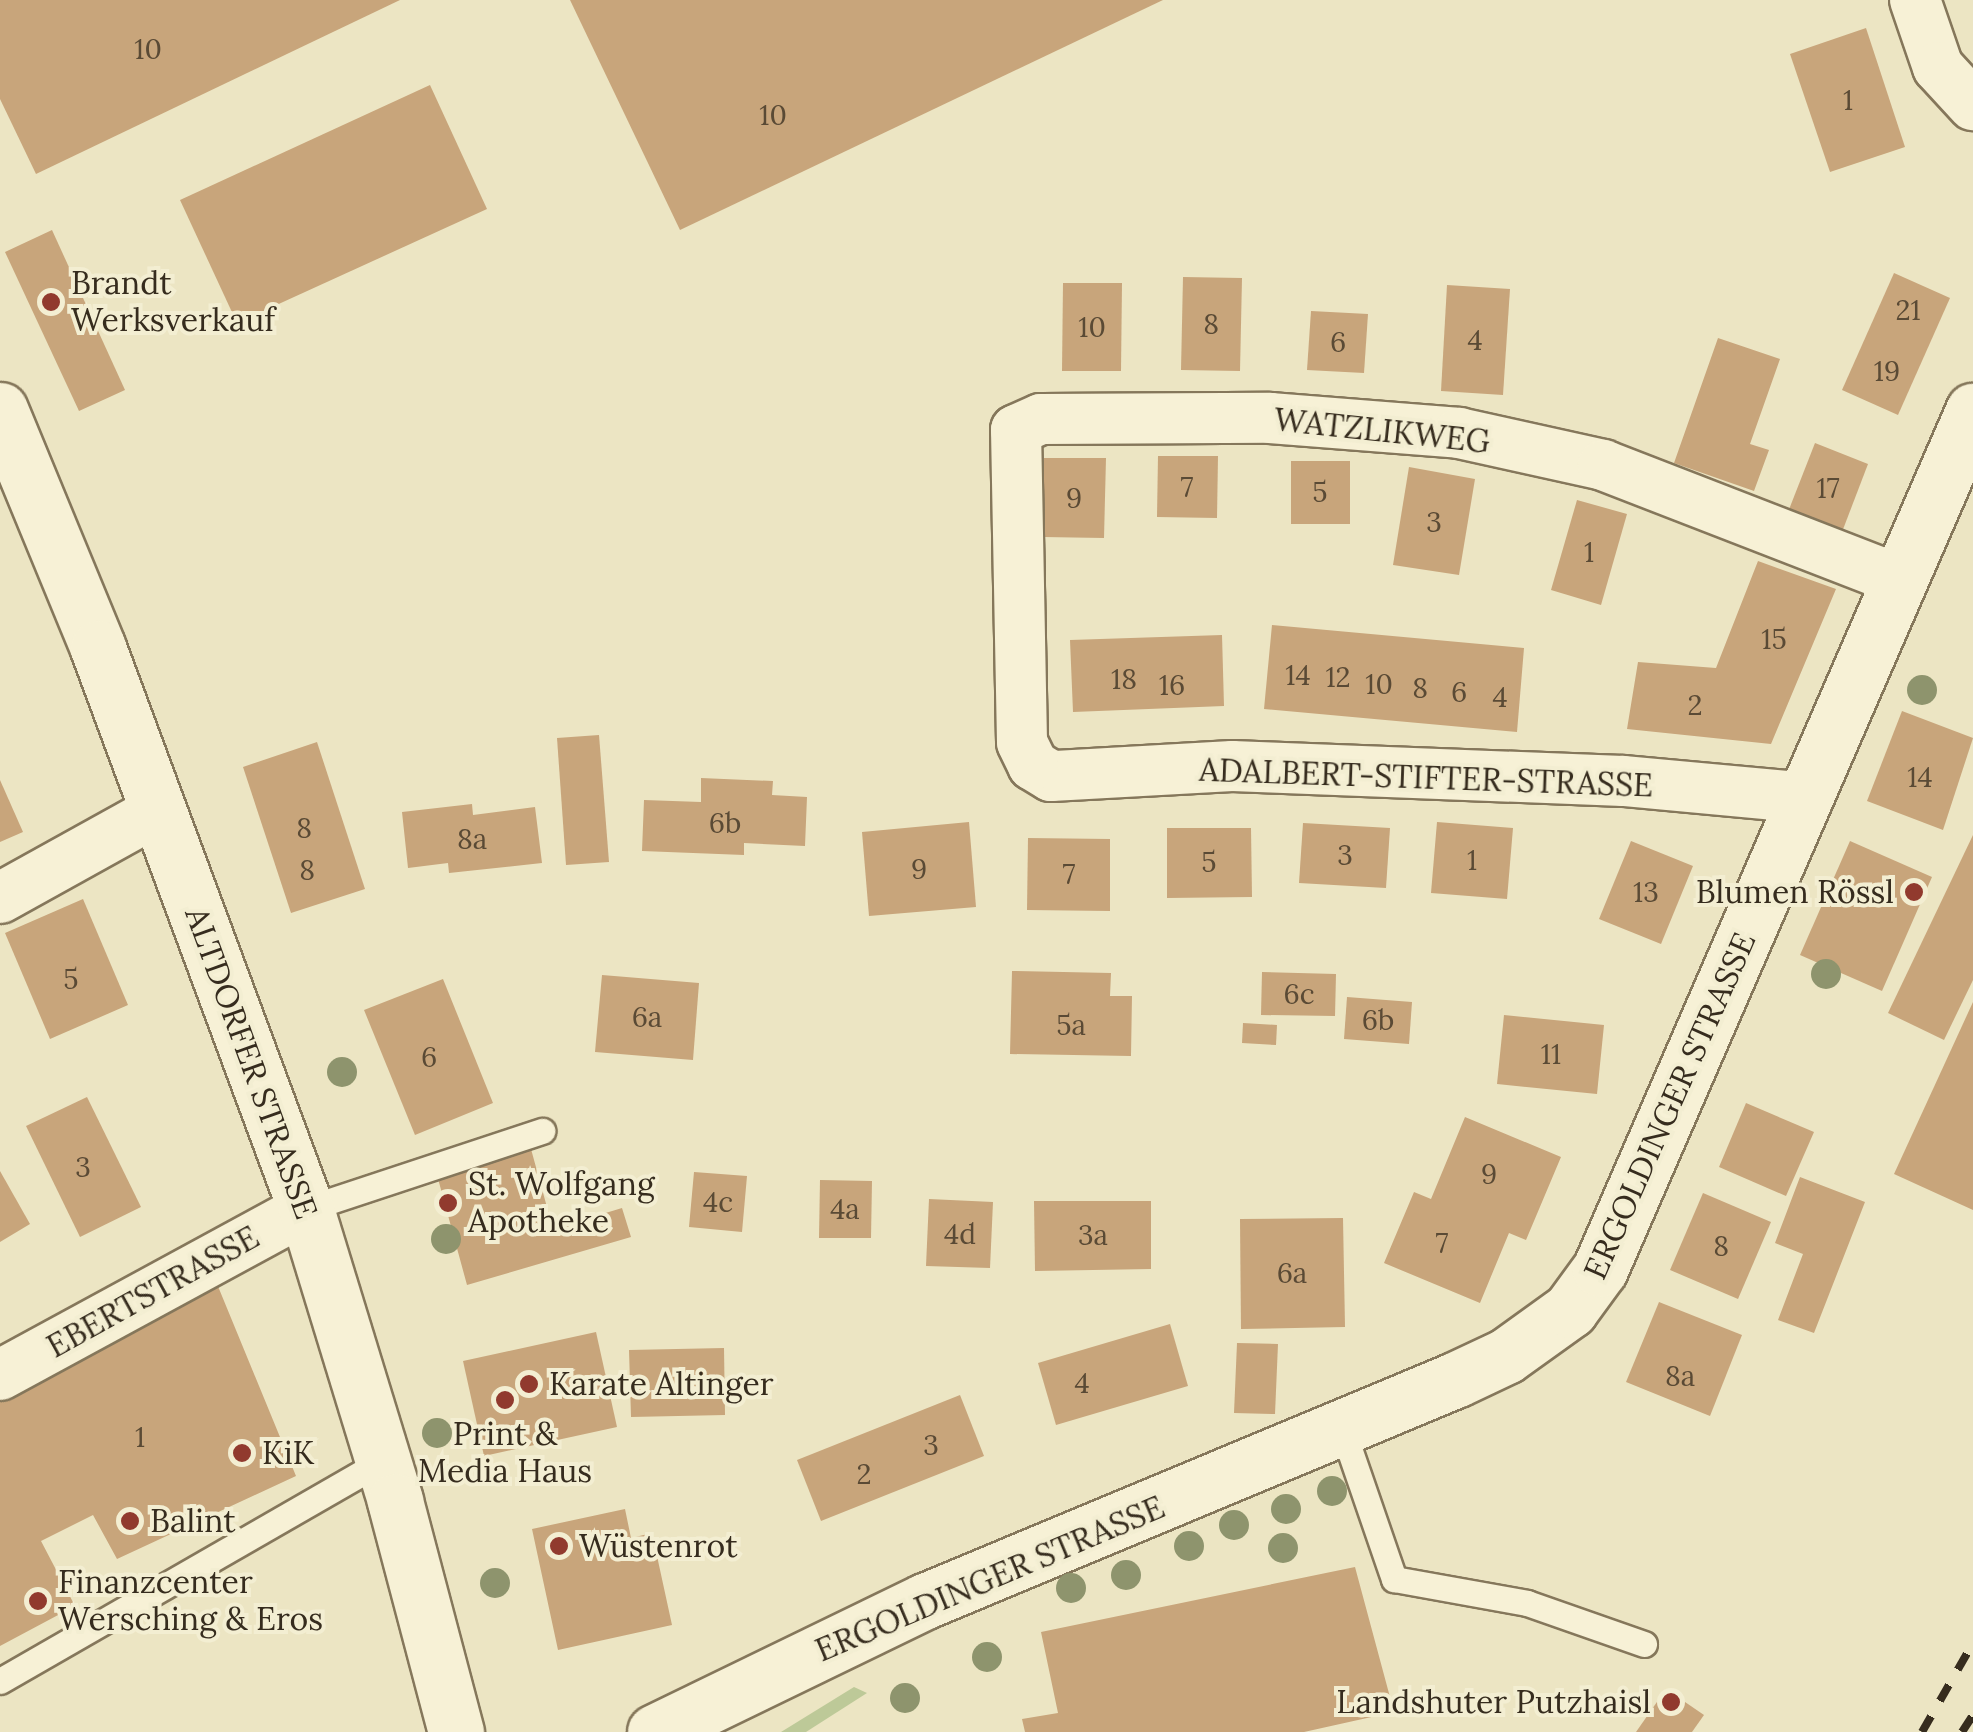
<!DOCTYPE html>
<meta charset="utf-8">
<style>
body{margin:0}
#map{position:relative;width:1973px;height:1732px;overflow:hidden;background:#ece5c3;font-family:Lora,serif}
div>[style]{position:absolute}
.green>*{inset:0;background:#bdc998}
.building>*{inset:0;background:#c8a57b}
.roads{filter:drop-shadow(2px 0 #85775b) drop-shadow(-2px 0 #85775b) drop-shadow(0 2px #85775b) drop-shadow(0 -2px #85775b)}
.lane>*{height:25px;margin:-12.5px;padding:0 12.5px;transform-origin:12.5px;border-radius:12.5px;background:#f7f1d6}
.street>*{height:50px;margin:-25px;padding:0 25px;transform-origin:25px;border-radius:25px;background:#f7f1d6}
.secondary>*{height:55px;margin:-27.5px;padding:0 27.5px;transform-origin:27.5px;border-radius:27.5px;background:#f7f1d6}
.rail>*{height:8px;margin-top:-4px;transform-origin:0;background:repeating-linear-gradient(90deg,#362c1e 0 18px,transparent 0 36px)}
.trees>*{width:30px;height:30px;margin:-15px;border-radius:50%;background:#8e946d}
.dots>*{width:28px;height:28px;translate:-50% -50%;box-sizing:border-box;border:5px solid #f3eed2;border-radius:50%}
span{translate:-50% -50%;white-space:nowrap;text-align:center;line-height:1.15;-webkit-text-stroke:8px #f3eed2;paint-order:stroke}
.number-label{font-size:28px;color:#5a4a35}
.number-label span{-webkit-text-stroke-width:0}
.poi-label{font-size:32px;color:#362c1e}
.left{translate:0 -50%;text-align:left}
.right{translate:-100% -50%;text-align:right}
.street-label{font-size:32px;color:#362c1e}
</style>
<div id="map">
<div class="green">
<i style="clip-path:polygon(854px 1687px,867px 1693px,806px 1732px,781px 1732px)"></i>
</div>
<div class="building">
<i style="clip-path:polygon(0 0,400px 0,36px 174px,0 99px)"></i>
<i style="clip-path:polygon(570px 0,1163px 0,680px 230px)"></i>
<i style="clip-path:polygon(1866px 28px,1905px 147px,1830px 172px,1790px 54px)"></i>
<i style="clip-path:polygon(430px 85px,487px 209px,237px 323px,180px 200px)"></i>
<i style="clip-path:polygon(52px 230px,125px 390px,79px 411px,5px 252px)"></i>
<i style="clip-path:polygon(1894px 273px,1950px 298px,1898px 415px,1842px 390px)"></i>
<i style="clip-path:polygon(1183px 277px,1242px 278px,1240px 371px,1181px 370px)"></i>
<i style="clip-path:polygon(1063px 283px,1122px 283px,1121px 371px,1062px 371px)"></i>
<i style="clip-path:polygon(1447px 285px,1510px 289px,1503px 395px,1441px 391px)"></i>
<i style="clip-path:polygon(1311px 311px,1368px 314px,1364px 373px,1307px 370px)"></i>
<i style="clip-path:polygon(1718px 338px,1780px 359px,1750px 444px,1769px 450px,1754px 491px,1674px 463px)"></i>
<i style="clip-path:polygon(1815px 443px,1868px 464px,1842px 532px,1788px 512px)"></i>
<i style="clip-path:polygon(1158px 456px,1218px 456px,1217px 518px,1157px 517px)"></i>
<i style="clip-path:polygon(1044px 458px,1106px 458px,1104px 538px,1043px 537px)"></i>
<i style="clip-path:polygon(1291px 461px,1350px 461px,1350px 524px,1291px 524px)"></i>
<i style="clip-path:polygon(1409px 467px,1475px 479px,1459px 575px,1393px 565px)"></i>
<i style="clip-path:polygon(1577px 500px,1627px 514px,1601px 605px,1551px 590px)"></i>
<i style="clip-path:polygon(1758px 561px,1836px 589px,1771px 744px,1627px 729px,1638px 662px,1716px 668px)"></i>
<i style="clip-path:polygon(1272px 625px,1524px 648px,1517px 732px,1264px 709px)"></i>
<i style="clip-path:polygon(1222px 635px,1224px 706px,1073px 712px,1070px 640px)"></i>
<i style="clip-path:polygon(1902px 711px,1973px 738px,1943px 830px,1867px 801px)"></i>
<i style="clip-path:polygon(599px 735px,609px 862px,566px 865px,557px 738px)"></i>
<i style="clip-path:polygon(317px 742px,365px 889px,291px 913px,243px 767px)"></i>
<i style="clip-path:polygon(701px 778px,773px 781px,772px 795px,807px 797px,805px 846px,744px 843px,744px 855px,642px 851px,644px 800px,701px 802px)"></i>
<i style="clip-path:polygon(0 780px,23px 832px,0 842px)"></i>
<i style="clip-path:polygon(472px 804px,473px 815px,535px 807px,542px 863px,449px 873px,448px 863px,408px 868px,402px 812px)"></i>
<i style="clip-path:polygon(969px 822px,976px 907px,869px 916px,862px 832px)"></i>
<i style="clip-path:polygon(1437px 822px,1513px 828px,1507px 899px,1431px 893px)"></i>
<i style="clip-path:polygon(1303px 823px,1390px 828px,1386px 888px,1299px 883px)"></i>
<i style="clip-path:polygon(1167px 828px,1251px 828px,1252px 897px,1167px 898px)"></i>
<i style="clip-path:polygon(1973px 835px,1973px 980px,1944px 1040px,1888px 1013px)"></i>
<i style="clip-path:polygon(1028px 838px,1110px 839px,1110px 911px,1027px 910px)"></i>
<i style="clip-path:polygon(1631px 841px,1693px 866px,1661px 944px,1599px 919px)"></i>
<i style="clip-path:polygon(1850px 841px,1932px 877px,1882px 991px,1800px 955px)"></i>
<i style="clip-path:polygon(83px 899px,128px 1005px,50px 1039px,5px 933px)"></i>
<i style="clip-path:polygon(1012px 971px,1111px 973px,1110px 996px,1132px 996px,1131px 1056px,1010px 1054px)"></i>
<i style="clip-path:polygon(1262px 972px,1336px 974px,1335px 1016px,1261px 1015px)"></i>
<i style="clip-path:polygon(602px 975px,699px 983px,693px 1060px,595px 1052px)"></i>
<i style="clip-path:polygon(443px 979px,493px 1103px,415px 1135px,364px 1010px)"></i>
<i style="clip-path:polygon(1347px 997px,1412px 1002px,1409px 1044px,1344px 1039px)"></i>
<i style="clip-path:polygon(1973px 1002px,1973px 1210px,1894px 1174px)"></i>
<i style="clip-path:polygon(1504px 1015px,1604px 1025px,1597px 1094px,1497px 1084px)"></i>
<i style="clip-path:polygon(1243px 1023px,1277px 1025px,1276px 1045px,1242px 1043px)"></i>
<i style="clip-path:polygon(87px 1097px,141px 1207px,80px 1237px,26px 1126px)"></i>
<i style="clip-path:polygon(1746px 1103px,1814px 1132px,1786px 1196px,1719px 1167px)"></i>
<i style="clip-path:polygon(1465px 1117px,1561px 1157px,1526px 1240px,1509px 1233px,1480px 1303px,1384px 1263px,1414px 1192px,1431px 1199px)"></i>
<i style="clip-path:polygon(531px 1149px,553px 1229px,622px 1208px,631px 1237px,467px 1285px,437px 1175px)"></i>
<i style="clip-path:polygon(0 1171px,30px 1224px,0 1242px)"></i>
<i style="clip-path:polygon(694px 1172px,747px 1176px,742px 1232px,689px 1227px)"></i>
<i style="clip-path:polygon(1800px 1177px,1865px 1202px,1814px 1333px,1778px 1320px,1803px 1254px,1775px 1243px)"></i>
<i style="clip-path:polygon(820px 1180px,872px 1181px,871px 1238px,819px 1238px)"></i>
<i style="clip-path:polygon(1703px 1193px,1771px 1222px,1738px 1299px,1670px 1270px)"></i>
<i style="clip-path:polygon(929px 1199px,993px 1202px,990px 1268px,926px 1266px)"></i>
<i style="clip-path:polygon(1034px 1201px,1151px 1201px,1151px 1269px,1035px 1271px)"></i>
<i style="clip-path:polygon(1343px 1218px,1345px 1327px,1241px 1329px,1240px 1219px)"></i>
<i style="clip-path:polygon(215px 1279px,296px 1476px,117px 1559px,93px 1515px,41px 1541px,75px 1606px,0 1646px,0 1397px)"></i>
<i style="clip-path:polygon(1659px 1302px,1742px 1335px,1710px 1416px,1626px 1382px)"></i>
<i style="clip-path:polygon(1170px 1324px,1188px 1386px,1056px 1425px,1038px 1363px)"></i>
<i style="clip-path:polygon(596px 1332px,617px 1427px,484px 1456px,463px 1361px)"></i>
<i style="clip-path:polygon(1237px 1343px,1278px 1344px,1275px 1414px,1234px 1413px)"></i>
<i style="clip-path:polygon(724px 1348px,725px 1415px,631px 1417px,629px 1350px)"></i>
<i style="clip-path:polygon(960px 1395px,984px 1456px,821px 1521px,797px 1460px)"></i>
<i style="clip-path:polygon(625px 1509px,631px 1538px,652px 1533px,672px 1625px,558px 1650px,532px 1529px)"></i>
<i style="clip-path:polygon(1355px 1567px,1394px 1712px,1304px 1732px,1025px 1732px,1022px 1719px,1058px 1713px,1041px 1632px)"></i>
<i style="clip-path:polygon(1666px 1689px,1704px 1715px,1692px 1732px,1636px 1732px)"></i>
</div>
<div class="roads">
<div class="lane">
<i style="left:306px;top:1209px;width:249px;rotate:-18.3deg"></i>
<i style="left:1342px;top:1428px;width:160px;rotate:71deg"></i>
<i style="left:1394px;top:1579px;width:135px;rotate:10.2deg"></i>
<i style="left:1527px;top:1603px;width:124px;rotate:19.3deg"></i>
<i style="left:0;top:1681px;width:442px;rotate:-29.9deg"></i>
</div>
<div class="street">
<i style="left:1915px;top:0;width:71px;rotate:71.1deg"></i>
<i style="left:1938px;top:67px;width:52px;rotate:47.4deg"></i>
<i style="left:1808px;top:798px;width:186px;rotate:-174.7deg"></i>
<i style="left:1623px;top:781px;width:391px;rotate:-177.8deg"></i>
<i style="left:1232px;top:766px;width:181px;rotate:176.8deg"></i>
<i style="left:1051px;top:776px;width:21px;rotate:-149deg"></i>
<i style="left:1033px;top:765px;width:25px;rotate:-116deg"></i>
<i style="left:1022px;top:742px;width:312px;rotate:-91.1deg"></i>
<i style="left:1016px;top:430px;width:27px;rotate:-24deg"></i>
<i style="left:1041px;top:419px;width:229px;rotate:-0.3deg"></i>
<i style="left:1270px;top:418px;width:190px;rotate:4.5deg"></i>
<i style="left:1459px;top:433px;width:148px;rotate:12.5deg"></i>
<i style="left:1603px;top:465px;width:318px;rotate:21.2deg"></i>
<i style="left:0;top:898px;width:182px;rotate:-29deg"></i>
<i style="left:0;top:1375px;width:348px;rotate:-28.5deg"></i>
</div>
<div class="secondary">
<i style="left:0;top:410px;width:257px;rotate:67.6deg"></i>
<i style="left:98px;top:648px;width:598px;rotate:69.66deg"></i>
<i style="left:306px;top:1209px;width:305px;rotate:73deg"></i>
<i style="left:395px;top:1501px;width:239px;rotate:75.2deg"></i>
<i style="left:655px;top:1732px;width:300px;rotate:-25.9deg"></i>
<i style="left:925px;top:1601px;width:574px;rotate:-22.64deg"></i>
<i style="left:1455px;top:1380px;width:56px;rotate:-25.2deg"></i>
<i style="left:1506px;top:1356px;width:79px;rotate:-35.7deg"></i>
<i style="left:1570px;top:1310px;width:51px;rotate:-53.8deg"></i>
<i style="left:1600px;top:1269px;width:936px;rotate:-66.5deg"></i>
</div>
</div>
<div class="rail">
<i style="left:1922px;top:1732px;width:103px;rotate:-60.2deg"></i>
<i style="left:1962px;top:1732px;width:20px;rotate:-57deg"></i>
</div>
<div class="trees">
<i style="left:1922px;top:690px"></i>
<i style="left:1826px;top:974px"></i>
<i style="left:342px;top:1072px"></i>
<i style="left:446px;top:1239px"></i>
<i style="left:437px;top:1433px"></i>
<i style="left:1332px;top:1491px"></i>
<i style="left:1286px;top:1509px"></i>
<i style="left:1234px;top:1525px"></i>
<i style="left:1189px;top:1546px"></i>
<i style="left:1283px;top:1548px"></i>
<i style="left:1126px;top:1575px"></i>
<i style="left:495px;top:1583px"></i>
<i style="left:1071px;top:1588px"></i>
<i style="left:987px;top:1657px"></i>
<i style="left:905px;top:1698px"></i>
</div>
<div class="dots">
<i style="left:51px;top:302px;background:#913a2e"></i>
<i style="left:1914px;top:892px;background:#913a2e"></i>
<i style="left:448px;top:1203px;background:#913a2e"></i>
<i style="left:529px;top:1384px;background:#913a2e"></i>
<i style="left:505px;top:1400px;background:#913a2e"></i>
<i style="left:242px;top:1453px;background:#913a2e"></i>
<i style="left:130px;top:1521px;background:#913a2e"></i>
<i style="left:559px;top:1546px;background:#913a2e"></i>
<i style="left:38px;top:1601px;background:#913a2e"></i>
<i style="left:1671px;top:1702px;background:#913a2e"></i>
</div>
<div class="number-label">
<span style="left:148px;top:49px">10</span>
<span style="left:1848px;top:100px">1</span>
<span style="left:773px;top:115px">10</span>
<span style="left:1908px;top:310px">21</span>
<span style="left:1211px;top:324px">8</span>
<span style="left:1092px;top:327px">10</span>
<span style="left:1475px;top:340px">4</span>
<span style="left:1338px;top:342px">6</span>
<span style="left:1887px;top:371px">19</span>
<span style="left:1187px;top:487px">7</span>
<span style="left:1828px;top:488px">17</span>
<span style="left:1320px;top:492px">5</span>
<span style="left:1074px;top:498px">9</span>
<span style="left:1434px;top:522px">3</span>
<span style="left:1589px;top:552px">1</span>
<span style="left:1774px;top:639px">15</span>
<span style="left:1298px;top:675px">14</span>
<span style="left:1338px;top:677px">12</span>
<span style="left:1124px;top:679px">18</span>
<span style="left:1379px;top:684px">10</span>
<span style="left:1172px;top:685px">16</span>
<span style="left:1420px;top:688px">8</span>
<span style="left:1459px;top:692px">6</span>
<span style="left:1500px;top:697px">4</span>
<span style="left:1695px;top:705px">2</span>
<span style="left:1920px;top:777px">14</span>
<span style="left:725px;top:823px">6b</span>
<span style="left:304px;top:828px">8</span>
<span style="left:472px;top:839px">8a</span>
<span style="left:1345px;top:855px">3</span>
<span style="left:1472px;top:860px">1</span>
<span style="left:1209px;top:862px">5</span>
<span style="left:919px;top:869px">9</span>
<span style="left:307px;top:870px">8</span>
<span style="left:1069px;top:874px">7</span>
<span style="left:1646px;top:892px">13</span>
<span style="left:71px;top:979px">5</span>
<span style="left:1299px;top:994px">6c</span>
<span style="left:647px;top:1017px">6a</span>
<span style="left:1378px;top:1020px">6b</span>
<span style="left:1071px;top:1025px">5a</span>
<span style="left:1551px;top:1054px">11</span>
<span style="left:429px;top:1057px">6</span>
<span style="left:83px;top:1167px">3</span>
<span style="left:1489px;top:1174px">9</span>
<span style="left:718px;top:1202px">4c</span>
<span style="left:845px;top:1209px">4a</span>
<span style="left:960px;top:1234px">4d</span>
<span style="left:1093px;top:1235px">3a</span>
<span style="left:1442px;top:1243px">7</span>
<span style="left:1721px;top:1246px">8</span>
<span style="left:1292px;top:1273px">6a</span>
<span style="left:1680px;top:1376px">8a</span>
<span style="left:1082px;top:1383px">4</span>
<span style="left:140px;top:1437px">1</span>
<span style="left:931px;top:1445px">3</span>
<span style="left:864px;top:1474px">2</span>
</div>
<div class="poi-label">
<span class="left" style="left:71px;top:302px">Brandt<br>Werksverkauf</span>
<span class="right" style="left:1894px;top:892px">Blumen Rössl</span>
<span class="left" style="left:468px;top:1203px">St. Wolfgang<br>Apotheke</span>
<span class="left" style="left:549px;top:1384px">Karate Altinger</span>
<span style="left:505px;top:1453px">Print &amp;<br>Media Haus</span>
<span class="left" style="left:262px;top:1453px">KiK</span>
<span class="left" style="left:150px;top:1521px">Balint</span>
<span class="left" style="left:579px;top:1546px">Wüstenrot</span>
<span class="left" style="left:58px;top:1601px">Finanzcenter<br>Wersching &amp; Eros</span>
<span class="right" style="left:1651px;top:1702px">Landshuter Putzhaisl</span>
</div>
<div class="street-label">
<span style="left:1382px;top:431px;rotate:6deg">WATZLIKWEG</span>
<span style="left:1426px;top:778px;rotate:2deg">ADALBERT-STIFTER-STRASSE</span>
<span style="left:251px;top:1063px;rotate:70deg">ALTDORFER STRASSE</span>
<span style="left:1670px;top:1106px;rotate:-66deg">ERGOLDINGER STRASSE</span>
<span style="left:153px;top:1292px;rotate:-29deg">EBERTSTRASSE</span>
<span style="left:990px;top:1579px;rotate:-23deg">ERGOLDINGER STRASSE</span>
</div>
</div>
